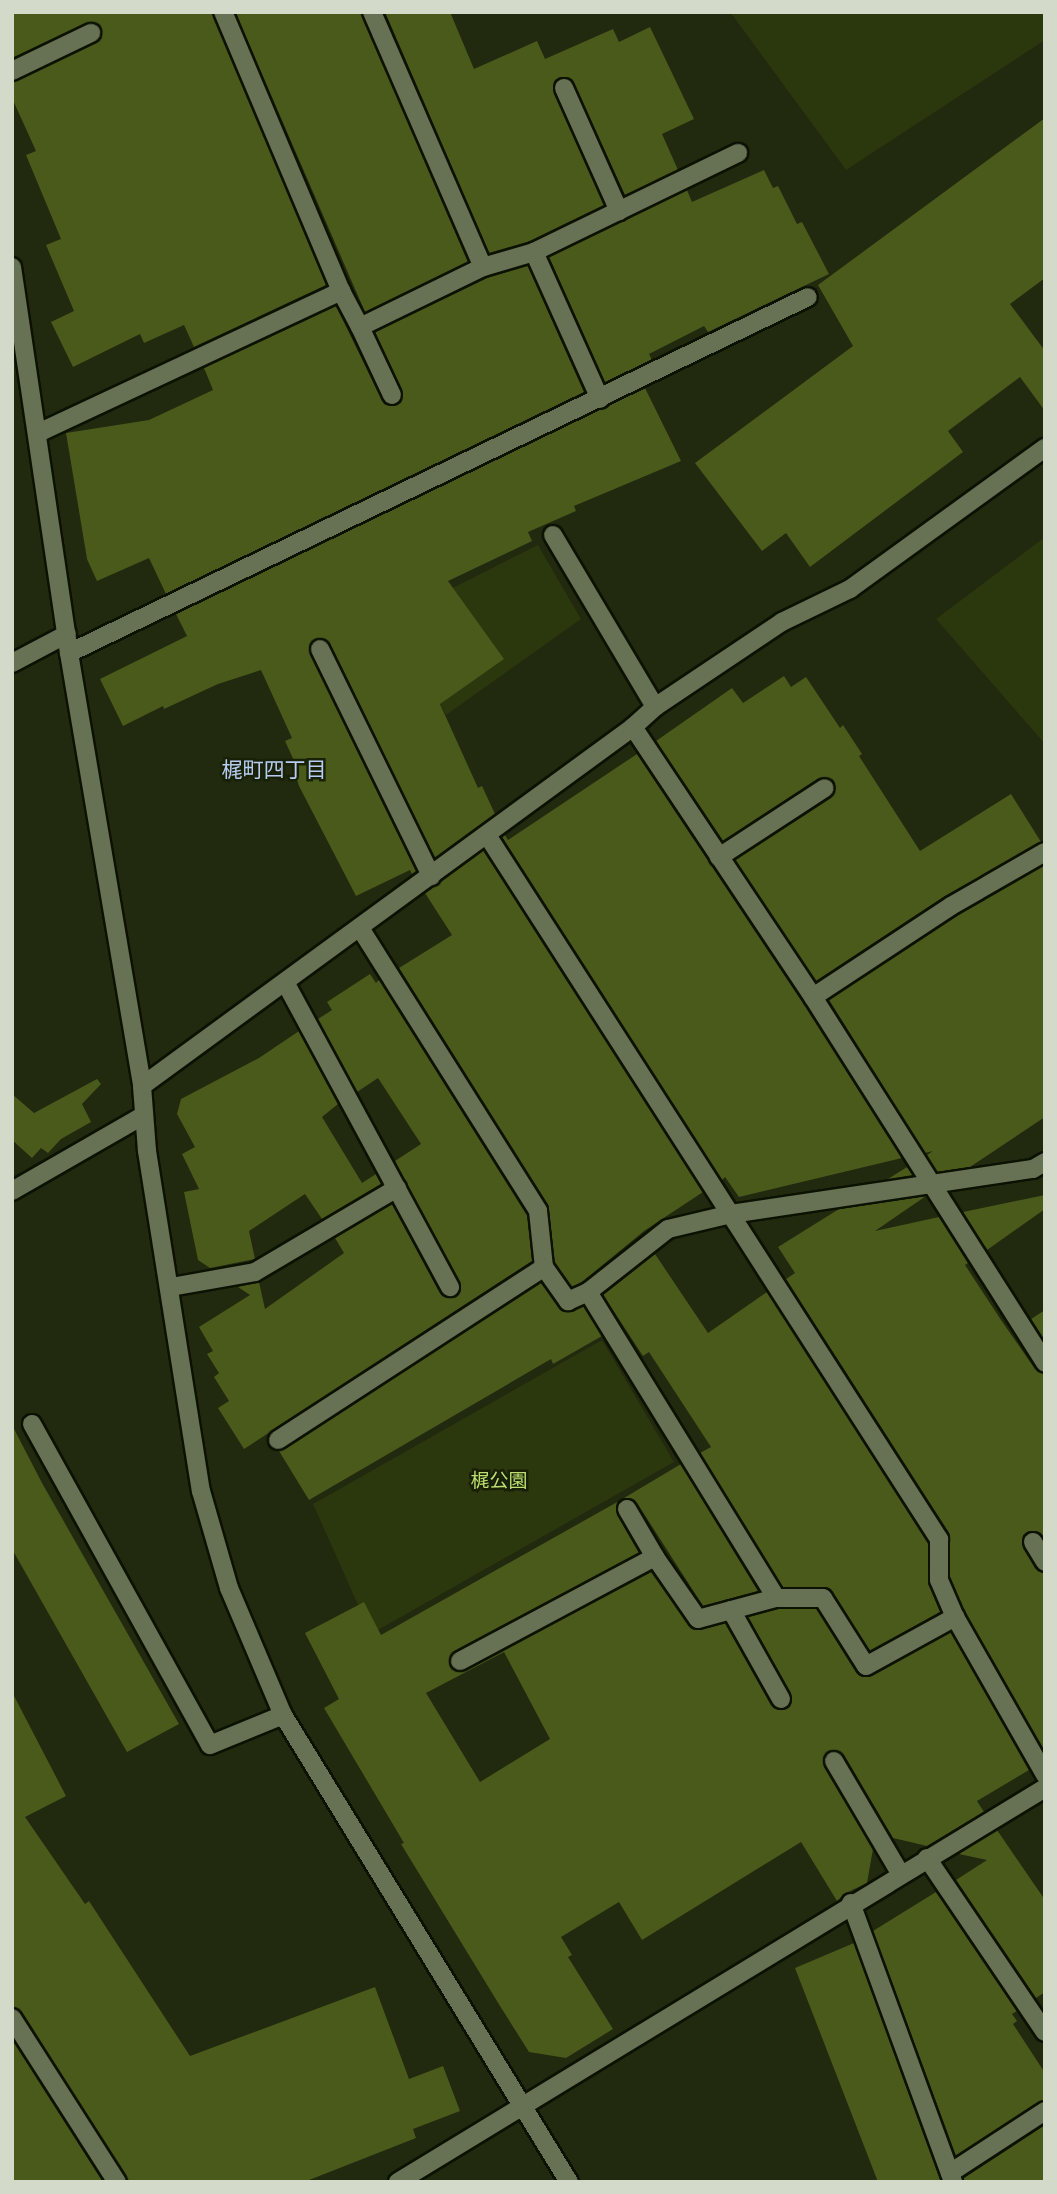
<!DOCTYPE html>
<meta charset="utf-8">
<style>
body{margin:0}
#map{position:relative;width:1057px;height:2194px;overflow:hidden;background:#21290f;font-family:"Source Sans 3","Noto Sans JP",sans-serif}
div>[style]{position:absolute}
.green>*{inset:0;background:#2b370c}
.building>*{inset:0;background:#495a1b}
.roads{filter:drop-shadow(2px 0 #0b1200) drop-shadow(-2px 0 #0b1200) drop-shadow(0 2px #0b1200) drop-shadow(0 -2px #0b1200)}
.minor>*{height:18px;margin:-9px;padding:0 9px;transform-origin:9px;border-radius:9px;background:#677154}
span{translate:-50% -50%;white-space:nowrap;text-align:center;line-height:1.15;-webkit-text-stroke:5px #182005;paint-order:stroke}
.park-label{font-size:19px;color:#bdde70}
.neighbourhood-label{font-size:21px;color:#b6ccf3}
.frame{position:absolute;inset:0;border:14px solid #d4daca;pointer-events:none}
</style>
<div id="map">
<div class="green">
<i style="clip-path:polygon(730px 12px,1045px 12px,1045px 40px,846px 170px)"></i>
<i style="clip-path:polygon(1045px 537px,1045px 744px,936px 619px)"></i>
<i style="clip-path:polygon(538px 545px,581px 619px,446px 715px,397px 616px)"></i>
<i style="clip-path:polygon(602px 1340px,674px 1462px,371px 1634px,313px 1504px)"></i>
</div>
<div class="building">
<i style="clip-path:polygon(12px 12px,212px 12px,326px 285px,194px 347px,184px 325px,144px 343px,140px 334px,73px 367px,51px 322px,74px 311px,46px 245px,61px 239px,26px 155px,36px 151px,12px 98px,12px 82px,96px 43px,102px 33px,98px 24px,87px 23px,12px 58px)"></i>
<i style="clip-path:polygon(235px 12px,361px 12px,468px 262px,365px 312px)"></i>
<i style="clip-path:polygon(385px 12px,450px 12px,474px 69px,537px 41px,545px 59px,613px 29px,619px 42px,650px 27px,694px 119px,662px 134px,678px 170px,625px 195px,574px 83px,570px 78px,560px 77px,554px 82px,554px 93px,604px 205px,530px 241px,489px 253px)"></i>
<i style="clip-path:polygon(1045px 118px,1045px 278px,1010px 304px,1045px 351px,1045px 411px,1020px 377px,948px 431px,963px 452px,810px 567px,786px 533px,762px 551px,695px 463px,853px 346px,818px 285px)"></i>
<i style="clip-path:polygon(764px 170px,773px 188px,778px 186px,797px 224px,802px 222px,829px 274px,708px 332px,704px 326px,649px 354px,652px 360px,605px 382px,549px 257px,687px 190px,692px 202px)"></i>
<i style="clip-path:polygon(528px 266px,584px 392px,166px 594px,149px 558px,97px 581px,87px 559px,66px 433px,149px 420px,213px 390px,204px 368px,336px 306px,382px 400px,386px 405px,396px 405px,402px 401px,402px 391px,375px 332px,487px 278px)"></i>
<i style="clip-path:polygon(645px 388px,681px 461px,574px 506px,576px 511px,528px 532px,532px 541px,448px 581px,504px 659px,440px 704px,478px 788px,482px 786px,495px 814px,435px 858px,330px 644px,320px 638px,310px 643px,310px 654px,416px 871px,412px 874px,410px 870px,356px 896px,299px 786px,293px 767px,296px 765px,285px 741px,292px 738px,261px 670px,218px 684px,164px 709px,163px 706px,123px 726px,100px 679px,187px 636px,176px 614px)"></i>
<i style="clip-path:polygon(784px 676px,791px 687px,806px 677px,840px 728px,843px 725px,862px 754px,859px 756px,920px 851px,1011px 794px,1041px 842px,945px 896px,816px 981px,735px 860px,831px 798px,836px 788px,834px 781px,825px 777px,819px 778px,723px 841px,656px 741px,732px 688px,743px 703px)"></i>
<i style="clip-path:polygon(637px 754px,803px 1003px,902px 1158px,739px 1197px,725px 1177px,722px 1180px,502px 837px,505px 835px,508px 840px)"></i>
<i style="clip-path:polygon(483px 850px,703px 1192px,644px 1231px,582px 1282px,572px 1287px,555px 1263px,548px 1205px,399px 968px,452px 935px,425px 893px)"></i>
<i style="clip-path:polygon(1045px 865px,1045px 1117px,970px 1167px,937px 1172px,927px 1155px,933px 1151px,925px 1153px,829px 1000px,957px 916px)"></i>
<i style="clip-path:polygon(370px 974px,376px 983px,379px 980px,527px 1215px,532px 1261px,244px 1449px,218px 1408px,229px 1401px,214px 1377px,219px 1373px,207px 1354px,213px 1351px,199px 1327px,250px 1295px,238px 1287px,259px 1282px,265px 1309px,344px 1253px,335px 1238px,392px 1204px,440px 1293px,445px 1297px,455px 1297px,461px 1288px,395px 1161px,421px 1144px,378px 1078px,357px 1092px,318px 1019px,332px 1010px,327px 1002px)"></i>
<i style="clip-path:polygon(299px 1031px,338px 1104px,322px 1117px,362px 1183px,376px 1174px,381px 1184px,322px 1219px,305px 1194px,249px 1231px,255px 1259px,210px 1268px,198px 1260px,184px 1192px,199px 1189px,182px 1154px,195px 1147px,177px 1114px,181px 1099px,259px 1058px)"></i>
<i style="clip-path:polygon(97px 1079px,101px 1084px,82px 1104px,91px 1122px,61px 1139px,48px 1153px,41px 1148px,32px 1158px,12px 1140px,12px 1094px,34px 1113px)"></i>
<i style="clip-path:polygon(907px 1167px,913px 1175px,888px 1179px)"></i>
<i style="clip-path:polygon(1045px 1195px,1045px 1209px,987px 1250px,963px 1212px)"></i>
<i style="clip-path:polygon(926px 1196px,875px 1231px,939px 1217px,968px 1263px,965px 1265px,1001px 1320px,1035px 1369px,1045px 1374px,1045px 1539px,1039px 1532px,1032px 1531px,1027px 1533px,1022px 1542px,1035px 1568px,1045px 1573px,1045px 1752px,965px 1612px,950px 1578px,949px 1533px,786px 1279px,795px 1273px,778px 1247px,839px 1209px)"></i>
<i style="clip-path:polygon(655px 1254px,708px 1333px,767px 1292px,928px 1542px,928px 1581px,940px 1612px,870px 1651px,829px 1588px,782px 1587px,700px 1453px,711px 1447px,649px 1352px,643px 1356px,603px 1295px)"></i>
<i style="clip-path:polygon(541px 1283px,562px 1311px,568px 1312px,584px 1306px,602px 1336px,553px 1364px,551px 1359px,309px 1500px,279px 1451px)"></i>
<i style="clip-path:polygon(1045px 1310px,1045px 1341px,1031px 1319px)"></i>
<i style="clip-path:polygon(12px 1425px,42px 1483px,179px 1724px,127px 1752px,12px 1549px)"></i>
<i style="clip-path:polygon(681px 1464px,758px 1591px,703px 1606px,637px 1503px,624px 1498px)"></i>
<i style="clip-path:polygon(evenodd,619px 1501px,617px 1514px,639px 1553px,455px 1651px,449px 1660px,453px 1670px,465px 1671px,651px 1572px,693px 1629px,725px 1623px,771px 1705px,780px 1710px,790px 1705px,791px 1694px,748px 1617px,778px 1609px,817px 1609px,856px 1672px,865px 1677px,951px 1632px,1029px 1770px,977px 1801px,984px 1812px,927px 1846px,893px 1838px,844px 1755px,835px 1750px,828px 1752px,823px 1760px,824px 1767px,873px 1849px,867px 1883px,846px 1893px,837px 1901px,801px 1842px,642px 1940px,619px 1902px,561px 1937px,572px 1955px,568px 1957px,613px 2029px,566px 2058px,529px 2052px,500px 2006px,401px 1844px,404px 1843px,324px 1708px,339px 1699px,305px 1633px,364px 1602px,381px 1635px,619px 1501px,504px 1652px,550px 1739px,480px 1782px,426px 1693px,504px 1652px)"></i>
<i style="clip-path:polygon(12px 1692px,66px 1796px,25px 1817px,85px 1904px,89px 1901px,190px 2056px,375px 1987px,409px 2079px,443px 2066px,460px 2111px,413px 2129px,416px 2138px,304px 2182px,128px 2182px,22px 2012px,12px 2007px)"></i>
<i style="clip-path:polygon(997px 1830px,1045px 1900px,1045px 1992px,1036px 1998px,956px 1880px,987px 1860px,959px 1854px)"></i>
<i style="clip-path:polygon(936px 1892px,1017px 2011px,1012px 2014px,1017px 2021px,1013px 2024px,1045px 2073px,1045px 2100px,956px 2156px,873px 1931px)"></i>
<i style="clip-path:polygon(854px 1943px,941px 2182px,878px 2182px,795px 1968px)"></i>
<i style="clip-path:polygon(12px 2039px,103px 2182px,12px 2182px)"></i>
<i style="clip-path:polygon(1045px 2125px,1045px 2182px,964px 2182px,964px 2178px)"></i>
</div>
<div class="roads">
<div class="minor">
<i style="left:372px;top:12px;width:278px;rotate:66.5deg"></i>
<i style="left:12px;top:71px;width:88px;rotate:-25.7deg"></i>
<i style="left:564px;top:88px;width:135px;rotate:65.9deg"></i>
<i style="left:534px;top:252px;width:161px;rotate:65.8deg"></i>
<i style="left:12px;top:267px;width:390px;rotate:81.6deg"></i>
<i style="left:69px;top:653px;width:439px;rotate:80.4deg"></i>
<i style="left:142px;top:1086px;width:65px;rotate:85.6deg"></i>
<i style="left:147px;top:1151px;width:344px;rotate:81deg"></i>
<i style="left:201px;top:1491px;width:101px;rotate:73.9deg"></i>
<i style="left:229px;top:1588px;width:138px;rotate:67deg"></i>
<i style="left:283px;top:1715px;width:548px;rotate:58.52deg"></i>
<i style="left:341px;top:291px;width:41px;rotate:62.2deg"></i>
<i style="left:360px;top:327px;width:137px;rotate:-26deg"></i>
<i style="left:483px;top:267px;width:53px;rotate:-16.4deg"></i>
<i style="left:534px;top:252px;width:227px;rotate:-25.9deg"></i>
<i style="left:360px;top:327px;width:75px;rotate:64.8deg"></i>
<i style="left:38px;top:433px;width:335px;rotate:-25.1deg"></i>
<i style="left:341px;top:291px;width:303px;rotate:-112.9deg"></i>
<i style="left:553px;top:535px;width:200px;rotate:59.3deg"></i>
<i style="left:320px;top:649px;width:253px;rotate:63.9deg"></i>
<i style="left:69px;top:653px;width:820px;rotate:-25.72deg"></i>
<i style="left:12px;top:663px;width:62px;rotate:-27.8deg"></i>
<i style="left:633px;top:727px;width:324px;rotate:56.3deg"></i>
<i style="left:813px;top:997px;width:433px;rotate:57.6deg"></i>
<i style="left:487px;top:835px;width:837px;rotate:57.3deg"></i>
<i style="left:939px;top:1539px;width:41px;rotate:90deg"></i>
<i style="left:939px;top:1580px;width:40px;rotate:66.6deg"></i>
<i style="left:719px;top:857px;width:126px;rotate:-33.1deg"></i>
<i style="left:360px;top:928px;width:334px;rotate:57.8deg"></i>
<i style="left:538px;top:1211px;width:56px;rotate:83.9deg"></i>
<i style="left:544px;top:1267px;width:42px;rotate:54.8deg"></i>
<i style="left:568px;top:1301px;width:22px;rotate:-24deg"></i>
<i style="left:588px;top:1292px;width:102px;rotate:-38.2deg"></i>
<i style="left:668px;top:1229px;width:65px;rotate:-13.4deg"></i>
<i style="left:731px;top:1214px;width:305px;rotate:-8.5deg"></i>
<i style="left:1033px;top:1169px;width:14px;rotate:-30deg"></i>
<i style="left:285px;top:982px;width:347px;rotate:61.6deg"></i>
<i style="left:813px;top:997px;width:165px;rotate:-33.4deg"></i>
<i style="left:951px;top:906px;width:108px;rotate:-29.9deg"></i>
<i style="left:142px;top:1086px;width:608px;rotate:-36.17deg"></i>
<i style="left:633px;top:727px;width:30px;rotate:-42deg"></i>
<i style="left:655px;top:707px;width:153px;rotate:-33.8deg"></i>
<i style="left:782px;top:622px;width:76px;rotate:-25.9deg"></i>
<i style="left:850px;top:589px;width:241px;rotate:-35.9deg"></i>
<i style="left:12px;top:1191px;width:152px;rotate:-29.9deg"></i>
<i style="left:171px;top:1287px;width:85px;rotate:-10.1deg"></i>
<i style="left:255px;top:1272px;width:165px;rotate:-30.6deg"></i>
<i style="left:588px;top:1292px;width:359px;rotate:58.4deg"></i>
<i style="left:32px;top:1424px;width:367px;rotate:61deg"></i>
<i style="left:210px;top:1745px;width:79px;rotate:-22.3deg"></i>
<i style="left:278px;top:1440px;width:317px;rotate:-33deg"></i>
<i style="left:627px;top:1509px;width:56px;rotate:59.7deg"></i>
<i style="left:655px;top:1557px;width:75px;rotate:55.3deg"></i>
<i style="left:698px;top:1619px;width:81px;rotate:-15.1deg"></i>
<i style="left:776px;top:1598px;width:47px"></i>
<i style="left:823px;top:1598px;width:80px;rotate:57.7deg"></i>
<i style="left:866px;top:1666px;width:102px;rotate:-28.8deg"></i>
<i style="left:955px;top:1617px;width:182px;rotate:60.3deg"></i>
<i style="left:1033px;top:1542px;width:23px;rotate:59deg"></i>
<i style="left:731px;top:1610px;width:102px;rotate:60.7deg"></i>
<i style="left:460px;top:1661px;width:221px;rotate:-28.1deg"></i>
<i style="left:834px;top:1761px;width:130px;rotate:59.5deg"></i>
<i style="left:927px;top:1858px;width:210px;rotate:55.9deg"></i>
<i style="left:851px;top:1903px;width:297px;rotate:69.9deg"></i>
<i style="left:12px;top:2018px;width:195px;rotate:57.4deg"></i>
<i style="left:950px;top:2173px;width:113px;rotate:-33.1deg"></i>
<i style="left:398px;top:2182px;width:758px;rotate:-31.34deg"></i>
</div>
</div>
<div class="park-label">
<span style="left:499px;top:1482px">梶公園</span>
</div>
<div class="neighbourhood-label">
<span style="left:274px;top:770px">梶町四丁目</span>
</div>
<div class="frame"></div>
</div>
